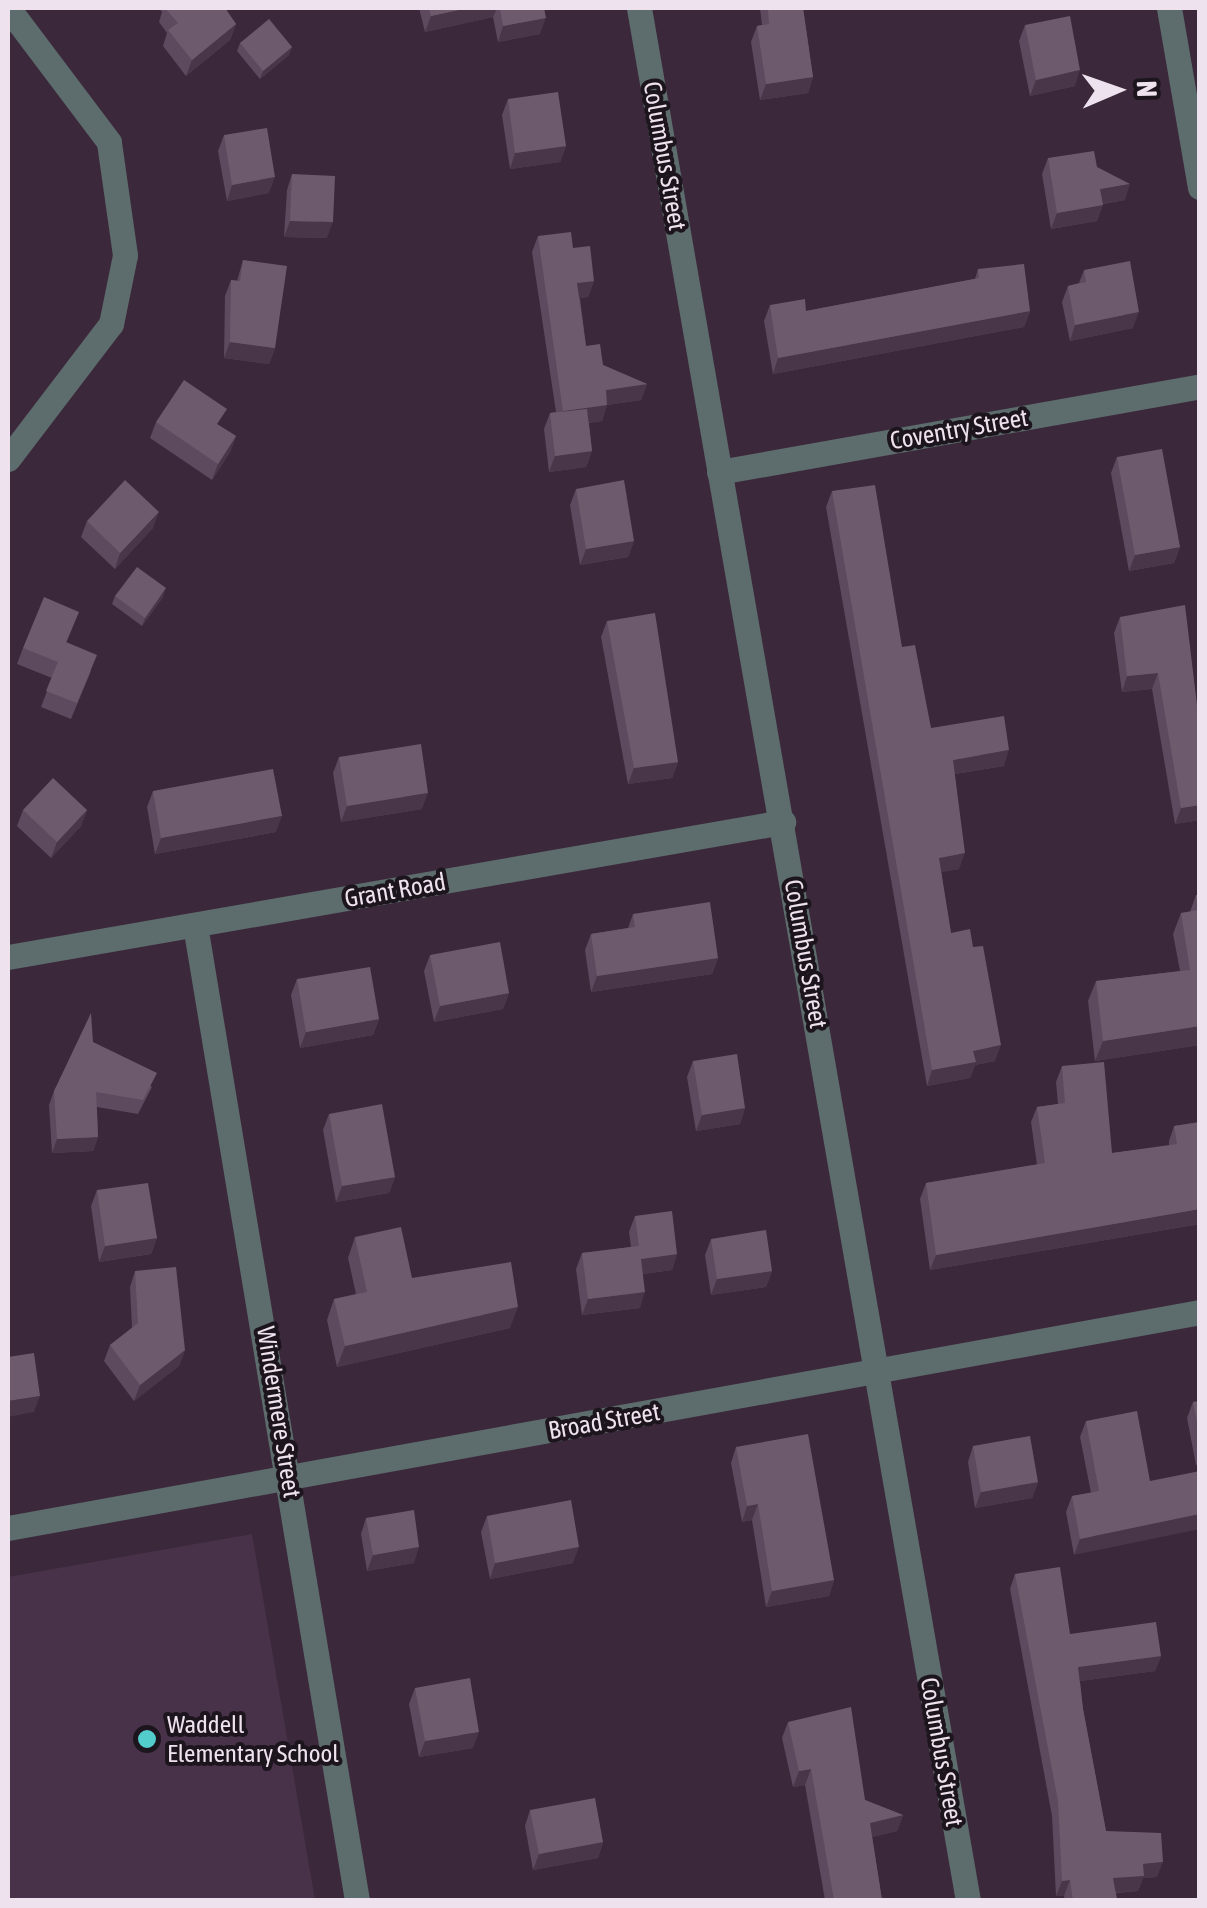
<!DOCTYPE html>
<style>
body{margin:0}
#map{position:relative;width:1207px;height:1908px;overflow:hidden;background:#3b283b;font-family:"Asap Condensed",sans-serif}
div>[style]{position:absolute}
.built>*{inset:0;background:#483249}
.minor>*{height:25px;margin:-12.5px;padding:0 12.5px;transform-origin:12.5px;border-radius:12.5px;background:#5d6c6c}
.tertiary>*{height:25px;margin:-12.5px;padding:0 12.5px;transform-origin:12.5px;border-radius:12.5px;background:#5d6c6c}
.wall>*{inset:0;background:#5d4a5e}
.shaded-wall>*{inset:0;background:#493649}
.building>*{inset:0;background:#6d5b6d}
.dots>*{width:28px;height:28px;translate:-50% -50%;box-sizing:border-box;border:5px solid #1d151d;border-radius:50%}
span{translate:-50% -50%;white-space:nowrap;text-align:center;line-height:1.15;-webkit-text-stroke:8px #1d151d;paint-order:stroke}
.street-label{font-size:25px;color:#eee2ee}
.poi-label{font-size:25px;color:#eee2ee}
.left{translate:0 -50%;text-align:left}
.frame{position:absolute;inset:0;border:10px solid #eee2ee;pointer-events:none}
.north{position:absolute;left:1067px;top:40px;width:100px;height:100px;-webkit-text-stroke:8px #1d151d;paint-order:stroke;rotate:88deg;font-size:28px;font-weight:700;line-height:40px;text-align:center;color:#eee2ee}
.north::after{content:'';display:block;margin:auto;width:35px;height:45px;background:#eee2ee;clip-path:polygon(50% 0,100% 100%,50% 72%,0 100%)}
</style>
<div id="map">
<div class="built">
<i style="clip-path:polygon(252px 1534px,315px 1900px,8px 1900px,8px 1577px)"></i>
</div>
<div class="minor">
<i style="left:639px;top:8px;width:1920px;rotate:80.14deg"></i>
<i style="left:1169px;top:8px;width:182px;rotate:80.2deg"></i>
<i style="left:8px;top:459px;width:170px;rotate:-52.7deg"></i>
<i style="left:111px;top:324px;width:70px;rotate:-78.5deg"></i>
<i style="left:125px;top:255px;width:114px;rotate:-98.1deg"></i>
<i style="left:109px;top:142px;width:168px;rotate:-127deg"></i>
<i style="left:719px;top:472px;width:489px;rotate:-10.1deg"></i>
<i style="left:195px;top:925px;width:988px;rotate:80.57deg"></i>
<i style="left:8px;top:957px;width:787px;rotate:-9.88deg"></i>
</div>
<div class="tertiary">
<i style="left:8px;top:1528px;width:1211px;rotate:-10.27deg"></i>
</div>
<div class="wall">
<i style="clip-path:polygon(159px 8px,225px 8px,236px 24px,230px 40px,186px 76px,163px 46px,167px 33px,159px 22px,162px 12px)"></i>
<i style="clip-path:polygon(419px 8px,544px 8px,540px 34px,498px 42px,493px 17px,425px 32px)"></i>
<i style="clip-path:polygon(760px 8px,803px 8px,813px 77px,808px 93px,760px 100px,751px 42px,757px 26px,762px 25px)"></i>
<i style="clip-path:polygon(1025px 25px,1075px 86px,1030px 96px,1019px 41px)"></i>
<i style="clip-path:polygon(240px 43px,292px 47px,289px 55px,260px 79px,237px 51px)"></i>
<i style="clip-path:polygon(508px 99px,566px 146px,560px 162px,510px 169px,502px 115px)"></i>
<i style="clip-path:polygon(224px 135px,269px 193px,227px 201px,218px 151px)"></i>
<i style="clip-path:polygon(1048px 158px,1097px 167px,1125px 200px,1103px 204px,1097px 221px,1051px 229px,1042px 174px)"></i>
<i style="clip-path:polygon(292px 174px,327px 238px,284px 237px,287px 190px)"></i>
<i style="clip-path:polygon(538px 236px,573px 248px,594px 281px,588px 297px,580px 298px,586px 346px,603px 365px,647px 384px,641px 400px,607px 405px,602px 421px,589px 423px,592px 451px,586px 467px,549px 472px,544px 429px,550px 413px,556px 412px,532px 252px)"></i>
<i style="clip-path:polygon(243px 260px,275px 348px,269px 364px,224px 358px,225px 296px,231px 280px,237px 281px)"></i>
<i style="clip-path:polygon(978px 269px,1030px 311px,1024px 327px,773px 374px,764px 321px,770px 305px,806px 311px,975px 279px)"></i>
<i style="clip-path:polygon(1084px 270px,1133px 328px,1070px 341px,1062px 302px,1068px 286px,1079px 283px)"></i>
<i style="clip-path:polygon(156px 422px,220px 426px,236px 436px,230px 452px,212px 480px,150px 438px)"></i>
<i style="clip-path:polygon(1117px 457px,1180px 547px,1174px 563px,1129px 571px,1111px 473px)"></i>
<i style="clip-path:polygon(576px 489px,634px 541px,628px 557px,580px 565px,570px 505px)"></i>
<i style="clip-path:polygon(832px 491px,902px 647px,931px 728px,1004px 766px,955px 774px,959px 869px,941px 872px,951px 933px,995px 1061px,975px 1065px,970px 1078px,927px 1086px,826px 507px)"></i>
<i style="clip-path:polygon(87px 521px,153px 528px,115px 569px,81px 537px)"></i>
<i style="clip-path:polygon(115px 596px,163px 597px,142px 626px,112px 604px)"></i>
<i style="clip-path:polygon(1120px 617px,1197px 705px,1200px 820px,1175px 824px,1152px 689px,1122px 692px,1114px 633px)"></i>
<i style="clip-path:polygon(607px 621px,678px 762px,672px 778px,628px 784px,601px 637px)"></i>
<i style="clip-path:polygon(67px 643px,91px 671px,71px 719px,41px 707px,52px 678px,17px 664px,23px 648px)"></i>
<i style="clip-path:polygon(339px 757px,422px 809px,341px 822px,333px 773px)"></i>
<i style="clip-path:polygon(153px 791px,276px 832px,155px 854px,147px 807px)"></i>
<i style="clip-path:polygon(23px 810px,87px 810px,81px 826px,51px 858px,17px 826px)"></i>
<i style="clip-path:polygon(1196px 895px,1200px 895px,1200px 1045px,1095px 1061px,1088px 1001px,1096px 981px,1180px 971px,1173px 934px,1181px 913px,1190px 912px)"></i>
<i style="clip-path:polygon(633px 914px,718px 958px,712px 974px,591px 992px,585px 950px,591px 934px,628px 928px)"></i>
<i style="clip-path:polygon(430px 955px,509px 993px,503px 1009px,434px 1022px,424px 971px)"></i>
<i style="clip-path:polygon(297px 979px,379px 1019px,373px 1035px,300px 1048px,291px 995px)"></i>
<i style="clip-path:polygon(93px 1042px,152px 1087px,138px 1114px,97px 1107px,98px 1137px,93px 1151px,52px 1153px,49px 1105px,54px 1091px)"></i>
<i style="clip-path:polygon(693px 1061px,745px 1108px,740px 1124px,696px 1131px,687px 1077px)"></i>
<i style="clip-path:polygon(1062px 1066px,1112px 1153px,1169px 1146px,1169px 1141px,1174px 1126px,1200px 1122px,1200px 1224px,930px 1270px,920px 1199px,926px 1183px,1037px 1165px,1031px 1122px,1037px 1107px,1058px 1104px,1056px 1082px)"></i>
<i style="clip-path:polygon(329px 1114px,395px 1177px,389px 1193px,336px 1202px,323px 1130px)"></i>
<i style="clip-path:polygon(97px 1190px,157px 1238px,151px 1254px,99px 1262px,91px 1206px)"></i>
<i style="clip-path:polygon(635px 1216px,677px 1254px,672px 1270px,643px 1274px,640px 1308px,582px 1315px,576px 1269px,582px 1253px,631px 1247px,629px 1232px)"></i>
<i style="clip-path:polygon(355px 1237px,412px 1278px,510px 1328px,337px 1367px,327px 1320px,334px 1299px,356px 1294px,348px 1258px)"></i>
<i style="clip-path:polygon(711px 1239px,772px 1271px,766px 1287px,711px 1295px,705px 1255px)"></i>
<i style="clip-path:polygon(135px 1271px,185px 1350px,179px 1366px,134px 1401px,104px 1361px,110px 1345px,132px 1328px,130px 1287px)"></i>
<i style="clip-path:polygon(1200px 1401px,1200px 1464px,1196px 1465px,1187px 1418px,1193px 1402px)"></i>
<i style="clip-path:polygon(1086px 1421px,1150px 1481px,1074px 1555px,1066px 1512px,1072px 1496px,1091px 1493px,1080px 1437px)"></i>
<i style="clip-path:polygon(973px 1446px,1038px 1482px,1032px 1498px,975px 1508px,968px 1462px)"></i>
<i style="clip-path:polygon(736px 1447px,834px 1580px,829px 1596px,766px 1607px,752px 1520px,742px 1522px,731px 1463px)"></i>
<i style="clip-path:polygon(487px 1516px,573px 1563px,490px 1579px,481px 1532px)"></i>
<i style="clip-path:polygon(366px 1518px,414px 1563px,367px 1571px,361px 1534px)"></i>
<i style="clip-path:polygon(1015px 1574px,1070px 1634px,1161px 1656px,1155px 1671px,1080px 1681px,1083px 1709px,1106px 1831px,1157px 1877px,1143px 1878px,1138px 1891px,1116px 1893px,1117px 1900px,1065px 1900px,1064px 1896px,1056px 1896px,1052px 1816px,1010px 1589px)"></i>
<i style="clip-path:polygon(415px 1688px,473px 1748px,419px 1757px,409px 1704px)"></i>
<i style="clip-path:polygon(788px 1722px,865px 1800px,903px 1815px,897px 1831px,872px 1837px,882px 1900px,825px 1900px,805px 1785px,793px 1787px,782px 1738px)"></i>
<i style="clip-path:polygon(530px 1810px,603px 1842px,598px 1858px,533px 1870px,525px 1826px)"></i>
</div>
<div class="shaded-wall">
<i style="clip-path:polygon(468px 8px,497px 8px,493px 17px,425px 32px,431px 16px)"></i>
<i style="clip-path:polygon(546px 18px,540px 34px,498px 42px,503px 26px)"></i>
<i style="clip-path:polygon(236px 24px,230px 40px,186px 76px,192px 60px)"></i>
<i style="clip-path:polygon(292px 47px,289px 55px,260px 79px,263px 71px)"></i>
<i style="clip-path:polygon(1080px 70px,1075px 86px,1030px 96px,1036px 80px)"></i>
<i style="clip-path:polygon(813px 77px,808px 93px,760px 100px,766px 84px)"></i>
<i style="clip-path:polygon(566px 146px,560px 162px,510px 169px,515px 153px)"></i>
<i style="clip-path:polygon(275px 177px,269px 193px,227px 201px,232px 185px)"></i>
<i style="clip-path:polygon(1130px 184px,1125px 200px,1094px 205px,1100px 189px)"></i>
<i style="clip-path:polygon(1103px 205px,1097px 221px,1051px 229px,1057px 213px)"></i>
<i style="clip-path:polygon(290px 221px,333px 222px,327px 238px,284px 237px)"></i>
<i style="clip-path:polygon(594px 281px,588px 297px,572px 299px,577px 283px)"></i>
<i style="clip-path:polygon(1030px 311px,1024px 327px,773px 374px,778px 358px)"></i>
<i style="clip-path:polygon(1139px 312px,1133px 328px,1070px 341px,1075px 325px)"></i>
<i style="clip-path:polygon(230px 342px,275px 348px,269px 364px,224px 358px)"></i>
<i style="clip-path:polygon(647px 384px,641px 400px,600px 406px,606px 390px)"></i>
<i style="clip-path:polygon(607px 405px,602px 421px,558px 427px,563px 411px)"></i>
<i style="clip-path:polygon(236px 436px,230px 452px,212px 480px,218px 464px)"></i>
<i style="clip-path:polygon(592px 451px,586px 467px,549px 472px,555px 456px)"></i>
<i style="clip-path:polygon(159px 512px,153px 528px,115px 569px,120px 553px)"></i>
<i style="clip-path:polygon(634px 541px,628px 557px,580px 565px,586px 549px)"></i>
<i style="clip-path:polygon(1180px 547px,1174px 563px,1129px 571px,1135px 555px)"></i>
<i style="clip-path:polygon(166px 588px,163px 597px,142px 626px,145px 618px)"></i>
<i style="clip-path:polygon(1158px 673px,1152px 689px,1122px 692px,1127px 676px)"></i>
<i style="clip-path:polygon(1009px 750px,1004px 766px,948px 775px,953px 760px)"></i>
<i style="clip-path:polygon(678px 762px,672px 778px,628px 784px,634px 768px)"></i>
<i style="clip-path:polygon(428px 793px,422px 809px,341px 822px,347px 806px)"></i>
<i style="clip-path:polygon(1200px 805px,1200px 820px,1175px 824px,1181px 808px)"></i>
<i style="clip-path:polygon(87px 810px,81px 826px,51px 858px,57px 842px)"></i>
<i style="clip-path:polygon(282px 816px,276px 832px,155px 854px,161px 838px)"></i>
<i style="clip-path:polygon(965px 853px,959px 869px,933px 874px,939px 858px)"></i>
<i style="clip-path:polygon(718px 958px,712px 974px,591px 992px,597px 976px)"></i>
<i style="clip-path:polygon(509px 993px,503px 1009px,434px 1022px,440px 1006px)"></i>
<i style="clip-path:polygon(379px 1019px,373px 1035px,300px 1048px,306px 1032px)"></i>
<i style="clip-path:polygon(1200px 1026px,1200px 1045px,1095px 1061px,1103px 1041px)"></i>
<i style="clip-path:polygon(1001px 1045px,995px 1061px,975px 1065px,970px 1078px,927px 1086px,932px 1070px,973px 1051px)"></i>
<i style="clip-path:polygon(745px 1108px,740px 1124px,696px 1131px,702px 1115px)"></i>
<i style="clip-path:polygon(98px 1137px,93px 1151px,52px 1153px,57px 1139px)"></i>
<i style="clip-path:polygon(395px 1177px,389px 1193px,336px 1202px,342px 1186px)"></i>
<i style="clip-path:polygon(1200px 1209px,1200px 1224px,930px 1270px,936px 1255px)"></i>
<i style="clip-path:polygon(157px 1238px,151px 1254px,99px 1262px,105px 1246px)"></i>
<i style="clip-path:polygon(677px 1254px,672px 1270px,635px 1275px,641px 1259px)"></i>
<i style="clip-path:polygon(772px 1271px,766px 1287px,711px 1295px,717px 1279px)"></i>
<i style="clip-path:polygon(645px 1292px,640px 1308px,582px 1315px,588px 1299px)"></i>
<i style="clip-path:polygon(518px 1307px,510px 1328px,337px 1367px,345px 1346px)"></i>
<i style="clip-path:polygon(185px 1350px,179px 1366px,134px 1401px,140px 1385px)"></i>
<i style="clip-path:polygon(40px 1396px,34px 1412px,8px 1417px,8px 1401px)"></i>
<i style="clip-path:polygon(1038px 1482px,1032px 1498px,975px 1508px,981px 1492px)"></i>
<i style="clip-path:polygon(758px 1504px,752px 1520px,742px 1522px,747px 1506px)"></i>
<i style="clip-path:polygon(1200px 1514px,1200px 1529px,1074px 1555px,1080px 1539px)"></i>
<i style="clip-path:polygon(419px 1547px,414px 1563px,367px 1571px,373px 1555px)"></i>
<i style="clip-path:polygon(579px 1547px,573px 1563px,490px 1579px,495px 1563px)"></i>
<i style="clip-path:polygon(834px 1580px,829px 1596px,766px 1607px,772px 1591px)"></i>
<i style="clip-path:polygon(1161px 1656px,1155px 1671px,1073px 1682px,1078px 1667px)"></i>
<i style="clip-path:polygon(479px 1732px,473px 1748px,419px 1757px,425px 1741px)"></i>
<i style="clip-path:polygon(811px 1769px,805px 1785px,793px 1787px,799px 1771px)"></i>
<i style="clip-path:polygon(903px 1815px,897px 1831px,864px 1839px,870px 1823px)"></i>
<i style="clip-path:polygon(603px 1842px,598px 1858px,533px 1870px,539px 1854px)"></i>
<i style="clip-path:polygon(1163px 1862px,1157px 1877px,1143px 1878px,1138px 1891px,1108px 1893px,1113px 1878px,1143px 1864px)"></i>
<i style="clip-path:polygon(1070px 1880px,1064px 1896px,1056px 1896px,1062px 1881px)"></i>
</div>
<div class="building">
<i style="clip-path:polygon(165px 8px,225px 8px,236px 24px,192px 60px,168px 30px,178px 23px)"></i>
<i style="clip-path:polygon(429px 8px,468px 8px,431px 16px)"></i>
<i style="clip-path:polygon(500px 8px,544px 8px,546px 18px,503px 26px)"></i>
<i style="clip-path:polygon(768px 8px,803px 8px,813px 77px,766px 84px,757px 26px,769px 24px)"></i>
<i style="clip-path:polygon(1070px 16px,1080px 70px,1036px 80px,1025px 25px)"></i>
<i style="clip-path:polygon(269px 19px,292px 47px,263px 71px,240px 43px)"></i>
<i style="clip-path:polygon(558px 92px,566px 146px,515px 153px,508px 99px)"></i>
<i style="clip-path:polygon(267px 128px,275px 177px,232px 185px,224px 135px)"></i>
<i style="clip-path:polygon(1094px 151px,1097px 167px,1130px 184px,1100px 189px,1103px 205px,1057px 213px,1048px 158px)"></i>
<i style="clip-path:polygon(292px 174px,335px 176px,333px 222px,290px 221px)"></i>
<i style="clip-path:polygon(571px 232px,573px 248px,590px 246px,594px 281px,577px 283px,586px 346px,600px 344px,603px 365px,647px 384px,606px 390px,607px 405px,563px 411px,538px 236px)"></i>
<i style="clip-path:polygon(243px 260px,287px 266px,275px 348px,230px 342px,231px 280px,240px 281px)"></i>
<i style="clip-path:polygon(1130px 261px,1139px 312px,1075px 325px,1068px 286px,1086px 282px,1084px 270px)"></i>
<i style="clip-path:polygon(1024px 264px,1030px 311px,778px 358px,770px 305px,805px 299px,806px 311px,979px 278px,978px 269px)"></i>
<i style="clip-path:polygon(184px 380px,227px 409px,217px 424px,236px 436px,218px 464px,156px 422px)"></i>
<i style="clip-path:polygon(587px 409px,592px 451px,555px 456px,550px 413px)"></i>
<i style="clip-path:polygon(1162px 449px,1180px 547px,1135px 555px,1117px 457px)"></i>
<i style="clip-path:polygon(125px 480px,159px 512px,120px 553px,87px 521px)"></i>
<i style="clip-path:polygon(624px 480px,634px 541px,586px 549px,576px 489px)"></i>
<i style="clip-path:polygon(875px 485px,902px 647px,915px 645px,931px 728px,1004px 716px,1009px 750px,953px 760px,965px 853px,939px 858px,951px 933px,970px 929px,973px 947px,983px 946px,1001px 1045px,973px 1051px,976px 1062px,932px 1070px,832px 491px)"></i>
<i style="clip-path:polygon(137px 567px,166px 588px,145px 618px,115px 596px)"></i>
<i style="clip-path:polygon(44px 597px,79px 612px,58px 662px,23px 648px)"></i>
<i style="clip-path:polygon(1185px 605px,1197px 705px,1200px 704px,1200px 805px,1181px 808px,1158px 673px,1127px 676px,1120px 617px)"></i>
<i style="clip-path:polygon(655px 613px,678px 762px,634px 768px,607px 621px)"></i>
<i style="clip-path:polygon(66px 642px,97px 655px,77px 703px,46px 691px)"></i>
<i style="clip-path:polygon(421px 744px,428px 793px,347px 806px,339px 757px)"></i>
<i style="clip-path:polygon(273px 769px,282px 816px,161px 838px,153px 791px)"></i>
<i style="clip-path:polygon(53px 778px,87px 810px,57px 842px,23px 810px)"></i>
<i style="clip-path:polygon(1196px 895px,1200px 895px,1200px 1026px,1103px 1041px,1096px 981px,1190px 970px,1181px 913px,1198px 910px)"></i>
<i style="clip-path:polygon(710px 902px,718px 958px,597px 976px,591px 934px,635px 927px,633px 914px)"></i>
<i style="clip-path:polygon(500px 942px,509px 993px,440px 1006px,430px 955px)"></i>
<i style="clip-path:polygon(370px 967px,379px 1019px,306px 1032px,297px 979px)"></i>
<i style="clip-path:polygon(91px 1013px,93px 1042px,157px 1073px,143px 1100px,96px 1092px,98px 1137px,57px 1139px,54px 1091px)"></i>
<i style="clip-path:polygon(737px 1054px,745px 1108px,702px 1115px,693px 1061px)"></i>
<i style="clip-path:polygon(1104px 1062px,1112px 1153px,1177px 1144px,1174px 1126px,1200px 1122px,1200px 1209px,936px 1255px,926px 1183px,1045px 1163px,1037px 1107px,1065px 1103px,1062px 1066px)"></i>
<i style="clip-path:polygon(382px 1104px,395px 1177px,342px 1186px,329px 1114px)"></i>
<i style="clip-path:polygon(148px 1183px,157px 1238px,105px 1246px,97px 1190px)"></i>
<i style="clip-path:polygon(672px 1211px,677px 1254px,641px 1259px,645px 1292px,588px 1299px,582px 1253px,639px 1246px,635px 1216px)"></i>
<i style="clip-path:polygon(401px 1227px,412px 1278px,511px 1262px,518px 1307px,345px 1346px,334px 1299px,367px 1292px,355px 1237px)"></i>
<i style="clip-path:polygon(766px 1230px,772px 1271px,717px 1279px,711px 1239px)"></i>
<i style="clip-path:polygon(176px 1267px,185px 1350px,140px 1385px,110px 1345px,138px 1323px,135px 1271px)"></i>
<i style="clip-path:polygon(34px 1353px,40px 1396px,8px 1401px,8px 1357px)"></i>
<i style="clip-path:polygon(1200px 1401px,1200px 1435px,1193px 1402px)"></i>
<i style="clip-path:polygon(1137px 1411px,1150px 1481px,1200px 1471px,1200px 1514px,1080px 1539px,1072px 1496px,1099px 1491px,1086px 1421px)"></i>
<i style="clip-path:polygon(808px 1434px,834px 1580px,772px 1591px,758px 1504px,747px 1506px,736px 1447px)"></i>
<i style="clip-path:polygon(1030px 1436px,1038px 1482px,981px 1492px,973px 1446px)"></i>
<i style="clip-path:polygon(571px 1500px,579px 1547px,495px 1563px,487px 1516px)"></i>
<i style="clip-path:polygon(414px 1510px,419px 1547px,373px 1555px,366px 1518px)"></i>
<i style="clip-path:polygon(1060px 1567px,1070px 1634px,1156px 1622px,1161px 1656px,1078px 1667px,1083px 1709px,1106px 1831px,1161px 1833px,1163px 1862px,1143px 1864px,1144px 1876px,1113px 1878px,1117px 1900px,1073px 1900px,1070px 1880px,1062px 1881px,1058px 1801px,1015px 1574px)"></i>
<i style="clip-path:polygon(470px 1678px,479px 1732px,425px 1741px,415px 1688px)"></i>
<i style="clip-path:polygon(851px 1707px,865px 1800px,903px 1815px,870px 1823px,882px 1900px,834px 1900px,811px 1769px,799px 1771px,788px 1722px)"></i>
<i style="clip-path:polygon(595px 1798px,603px 1842px,539px 1854px,530px 1810px)"></i>
</div>
<div class="dots">
<i style="left:147px;top:1739px;background:#52cdcc"></i>
</div>
<div class="street-label">
<span style="left:665px;top:156px;rotate:80deg">Columbus Street</span>
<span style="left:959px;top:429px;rotate:-10deg">Coventry Street</span>
<span style="left:395px;top:890px;rotate:-10deg">Grant Road</span>
<span style="left:806px;top:954px;rotate:80deg">Columbus Street</span>
<span style="left:279px;top:1412px;rotate:81deg">Windermere Street</span>
<span style="left:604px;top:1421px;rotate:-10deg">Broad Street</span>
<span style="left:942px;top:1752px;rotate:80deg">Columbus Street</span>
</div>
<div class="poi-label">
<span class="left" style="left:167px;top:1739px">Waddell<br>Elementary School</span>
</div>
<div class="frame"></div>
<div class="north">N</div>
</div>
